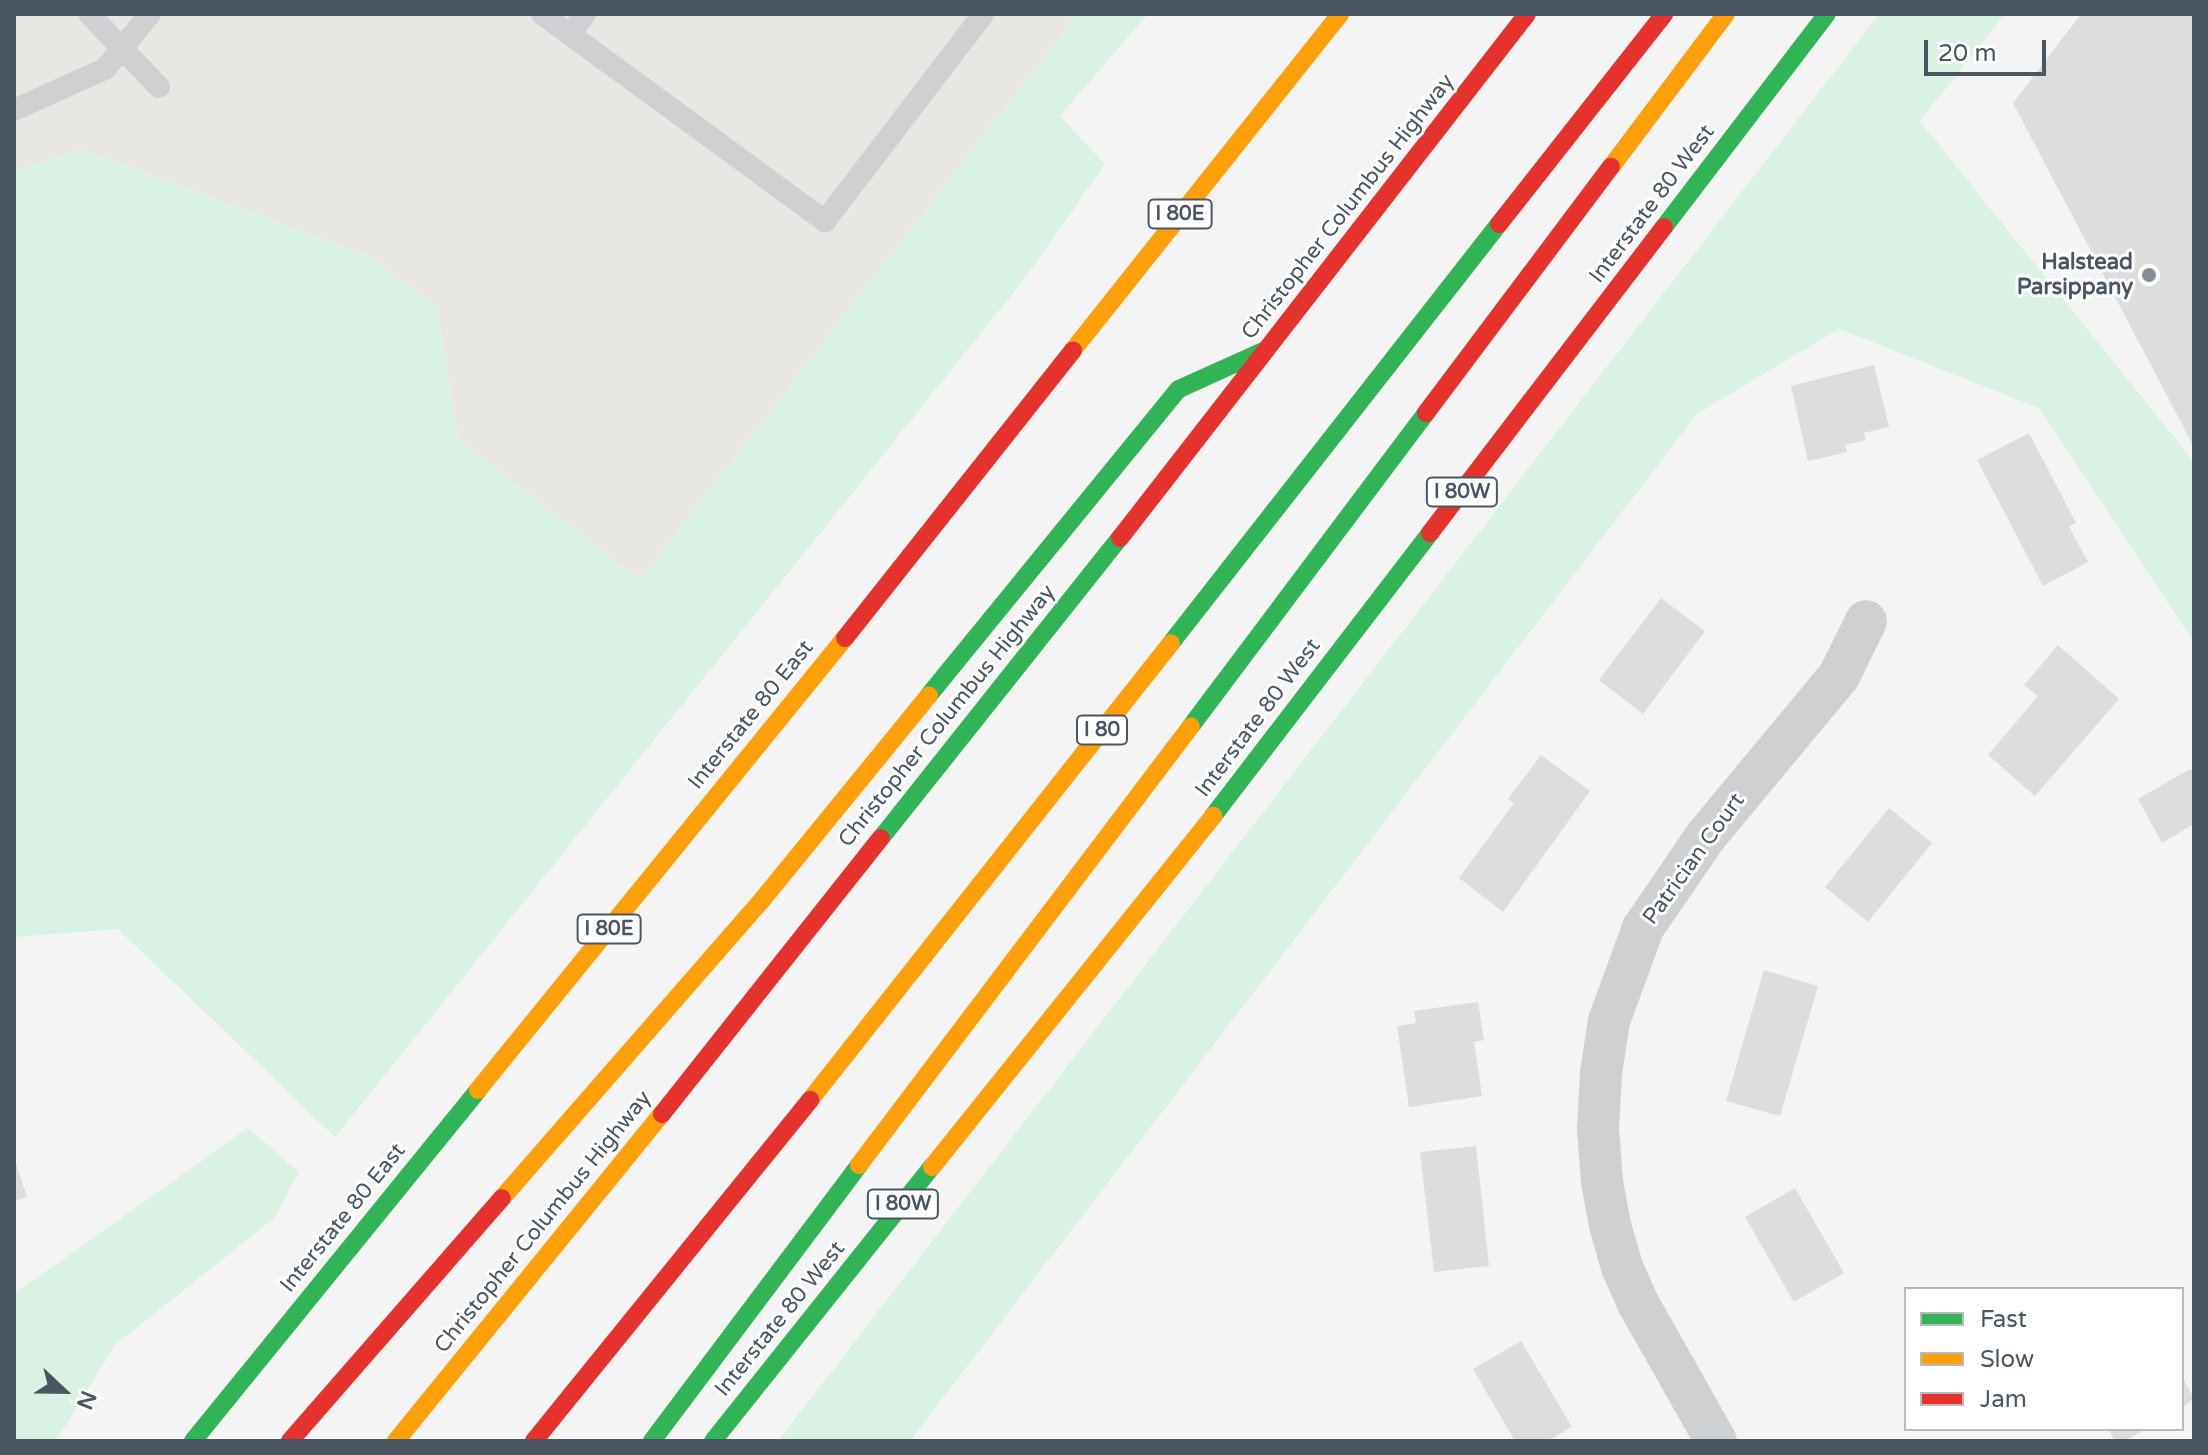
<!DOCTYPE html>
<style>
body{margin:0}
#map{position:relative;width:2208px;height:1455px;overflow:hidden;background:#f4f4f4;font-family:"Varela Round",sans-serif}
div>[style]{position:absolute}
.commercial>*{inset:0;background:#e8e7e3}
.green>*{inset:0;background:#d9f2e3}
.building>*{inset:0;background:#ddddde}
.lane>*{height:22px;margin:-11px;padding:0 11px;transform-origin:11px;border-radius:11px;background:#ced0d2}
.street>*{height:42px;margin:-21px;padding:0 21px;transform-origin:21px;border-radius:21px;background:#ced0d2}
.fast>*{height:18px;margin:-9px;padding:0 9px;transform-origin:9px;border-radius:9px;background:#30b455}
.slow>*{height:18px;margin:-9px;padding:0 9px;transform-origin:9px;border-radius:9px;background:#ff9f0a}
.jam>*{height:18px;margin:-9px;padding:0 9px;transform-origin:9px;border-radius:9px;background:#e5322d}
.dots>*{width:22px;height:22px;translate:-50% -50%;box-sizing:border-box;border:4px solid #fff;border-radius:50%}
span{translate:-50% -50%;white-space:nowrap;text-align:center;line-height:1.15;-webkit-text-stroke:6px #fff;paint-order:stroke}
.shield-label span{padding:2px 6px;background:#fff;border:2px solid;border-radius:6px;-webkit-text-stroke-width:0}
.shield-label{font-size:20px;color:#4a5661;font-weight:700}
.street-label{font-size:22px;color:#4a5661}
.poi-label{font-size:22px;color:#4a5661;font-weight:700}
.right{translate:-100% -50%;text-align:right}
.frame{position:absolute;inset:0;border:16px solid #4a5661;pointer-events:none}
.legend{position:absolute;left:1904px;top:1287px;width:280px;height:144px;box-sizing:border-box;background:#fff;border:2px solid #b7bbc0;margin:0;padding:10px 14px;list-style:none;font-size:24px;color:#4a5661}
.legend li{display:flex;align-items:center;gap:16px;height:40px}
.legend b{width:40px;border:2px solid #b7bbc0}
.north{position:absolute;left:24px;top:1351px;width:80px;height:80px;-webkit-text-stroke:6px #fff;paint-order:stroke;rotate:112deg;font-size:22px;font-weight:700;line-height:32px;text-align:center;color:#4a5661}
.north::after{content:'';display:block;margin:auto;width:28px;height:36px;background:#4a5661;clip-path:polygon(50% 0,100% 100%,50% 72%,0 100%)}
.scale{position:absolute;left:1924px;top:40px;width:122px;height:36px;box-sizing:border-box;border:4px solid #4a5661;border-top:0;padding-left:10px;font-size:24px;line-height:28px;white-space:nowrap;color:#4a5661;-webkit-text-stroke:6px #fff;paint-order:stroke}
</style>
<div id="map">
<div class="commercial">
<i style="clip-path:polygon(14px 14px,1078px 14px,640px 580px,458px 440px,437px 308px,369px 256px,83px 150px,14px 172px)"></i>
</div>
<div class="green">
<i style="clip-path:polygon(1078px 14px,1148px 14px,1060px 116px,1105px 164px,1026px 277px,335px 1137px,118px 929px,14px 937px,14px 172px,83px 150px,369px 256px,437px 308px,458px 440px,640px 580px)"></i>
<i style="clip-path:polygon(1879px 14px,2005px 14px,1920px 121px,2194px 462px,2194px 642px,2039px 408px,1839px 329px,1697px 414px,910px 1441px,778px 1441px)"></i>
<i style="clip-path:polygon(248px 1128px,299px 1172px,274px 1218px,115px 1345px,56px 1441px,14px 1441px,14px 1294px)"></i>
</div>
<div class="building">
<i style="clip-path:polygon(2081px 14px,2194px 14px,2194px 447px,2013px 103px)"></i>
<i style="clip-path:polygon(1874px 365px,1889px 427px,1864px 433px,1866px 440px,1845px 445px,1847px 452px,1808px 461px,1791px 386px)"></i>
<i style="clip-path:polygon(2029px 433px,2076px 523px,2069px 527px,2088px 562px,2043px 586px,1977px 460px)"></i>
<i style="clip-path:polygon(1661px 598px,1705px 631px,1643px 714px,1599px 680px)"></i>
<i style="clip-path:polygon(2058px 645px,2119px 699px,2035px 796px,1988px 755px,2038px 696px,2024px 685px)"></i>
<i style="clip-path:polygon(1541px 755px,1590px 791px,1503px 912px,1459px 878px,1514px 803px,1508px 799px)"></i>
<i style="clip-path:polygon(2190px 769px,2194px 772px,2194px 824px,2162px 843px,2138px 799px)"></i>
<i style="clip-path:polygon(1889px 808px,1932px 843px,1868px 922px,1825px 887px)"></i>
<i style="clip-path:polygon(1764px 970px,1818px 986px,1780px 1116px,1726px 1101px)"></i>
<i style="clip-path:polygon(1478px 1002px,1484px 1040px,1474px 1042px,1482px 1096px,1409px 1107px,1397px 1026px,1416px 1023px,1414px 1011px)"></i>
<i style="clip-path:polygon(1476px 1146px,1489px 1266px,1434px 1272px,1420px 1152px)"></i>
<i style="clip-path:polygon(14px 1158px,27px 1197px,14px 1201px)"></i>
<i style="clip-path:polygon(1795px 1188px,1844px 1273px,1794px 1302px,1745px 1217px)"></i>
<i style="clip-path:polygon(1521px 1341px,1572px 1427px,1548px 1441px,1515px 1441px,1473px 1369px)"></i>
<i style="clip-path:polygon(2182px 1377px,2194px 1398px,2182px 1408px)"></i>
<i style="clip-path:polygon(2108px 1429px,2146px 1429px,2124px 1441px,2115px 1441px)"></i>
</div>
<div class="lane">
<i style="left:89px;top:14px;width:101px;rotate:46.2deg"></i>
<i style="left:542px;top:14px;width:351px;rotate:36.2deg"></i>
<i style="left:825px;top:221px;width:260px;rotate:-52.6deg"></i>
<i style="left:570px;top:34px;width:25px;rotate:-53deg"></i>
<i style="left:14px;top:110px;width:100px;rotate:-24.3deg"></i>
<i style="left:105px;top:69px;width:71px;rotate:-50.7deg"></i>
</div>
<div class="street">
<i style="left:1716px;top:1441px;width:159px;rotate:-119.5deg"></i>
<i style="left:1638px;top:1303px;width:39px;rotate:-114deg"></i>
<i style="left:1622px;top:1267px;width:44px;rotate:-105.9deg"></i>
<i style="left:1610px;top:1225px;width:44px;rotate:-100.5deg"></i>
<i style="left:1602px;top:1182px;width:53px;rotate:-94.3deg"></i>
<i style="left:1598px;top:1129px;width:56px;rotate:-86.9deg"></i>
<i style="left:1601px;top:1073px;width:53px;rotate:-81.3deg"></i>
<i style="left:1609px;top:1021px;width:99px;rotate:-69.9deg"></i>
<i style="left:1643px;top:928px;width:112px;rotate:-55.6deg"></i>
<i style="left:1706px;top:836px;width:208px;rotate:-50.3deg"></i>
<i style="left:1839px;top:676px;width:61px;rotate:-63.9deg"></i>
</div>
<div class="fast">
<i style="left:1664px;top:227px;width:268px;rotate:-52.6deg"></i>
<i style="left:1171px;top:643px;width:532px;rotate:-51.95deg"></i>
<i style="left:929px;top:695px;width:395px;rotate:-50.8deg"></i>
<i style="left:1179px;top:389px;width:92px;rotate:-24.3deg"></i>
<i style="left:1191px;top:726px;width:391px;rotate:-53.1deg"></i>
<i style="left:1213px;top:816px;width:357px;rotate:-52.5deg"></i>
<i style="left:881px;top:838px;width:384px;rotate:-51.5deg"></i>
<i style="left:193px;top:1441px;width:452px;rotate:-50.9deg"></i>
<i style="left:652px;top:1441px;width:345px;rotate:-53.1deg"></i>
<i style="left:713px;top:1441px;width:351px;rotate:-51.4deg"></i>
</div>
<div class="slow">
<i style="left:1611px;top:167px;width:191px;rotate:-53.1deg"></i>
<i style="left:1073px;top:350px;width:429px;rotate:-51.5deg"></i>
<i style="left:478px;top:1090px;width:582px;rotate:-50.93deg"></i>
<i style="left:810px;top:1100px;width:582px;rotate:-51.69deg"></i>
<i style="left:859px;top:1165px;width:550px;rotate:-52.9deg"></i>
<i style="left:932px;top:1167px;width:450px;rotate:-51.3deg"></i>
<i style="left:502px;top:1198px;width:395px;rotate:-48.9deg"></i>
<i style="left:762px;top:900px;width:264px;rotate:-50.8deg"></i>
<i style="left:396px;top:1441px;width:422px;rotate:-50.9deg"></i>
</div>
<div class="jam">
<i style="left:1499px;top:224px;width:267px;rotate:-51.8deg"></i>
<i style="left:1426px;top:413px;width:308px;rotate:-53.1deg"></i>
<i style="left:1430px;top:533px;width:385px;rotate:-52.6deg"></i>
<i style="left:1120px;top:538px;width:663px;rotate:-52.16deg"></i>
<i style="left:845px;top:638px;width:367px;rotate:-51.6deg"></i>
<i style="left:662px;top:1114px;width:352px;rotate:-51.6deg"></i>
<i style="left:290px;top:1441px;width:322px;rotate:-48.9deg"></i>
<i style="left:534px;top:1441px;width:439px;rotate:-51deg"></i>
</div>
<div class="dots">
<i style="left:2149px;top:275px;background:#868d94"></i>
</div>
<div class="shield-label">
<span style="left:1180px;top:214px">I 80E</span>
<span style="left:1462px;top:492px">I 80W</span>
<span style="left:1102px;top:730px">I 80</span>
<span style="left:609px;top:929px">I 80E</span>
<span style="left:903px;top:1204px">I 80W</span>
</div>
<div class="street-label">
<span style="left:1652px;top:204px;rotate:-53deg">Interstate 80 West</span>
<span style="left:1348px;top:207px;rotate:-52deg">Christopher Columbus Highway</span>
<span style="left:751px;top:715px;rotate:-51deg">Interstate 80 East</span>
<span style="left:947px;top:716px;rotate:-51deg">Christopher Columbus Highway</span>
<span style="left:1258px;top:718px;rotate:-53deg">Interstate 80 West</span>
<span style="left:1694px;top:859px;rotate:-54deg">Patrician Court</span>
<span style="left:343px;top:1218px;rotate:-51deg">Interstate 80 East</span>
<span style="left:543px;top:1222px;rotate:-51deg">Christopher Columbus Highway</span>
<span style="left:780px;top:1319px;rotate:-51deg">Interstate 80 West</span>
</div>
<div class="poi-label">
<span class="right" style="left:2133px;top:275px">Halstead<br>Parsippany</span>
</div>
<div class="frame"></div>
<ul class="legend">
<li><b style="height:10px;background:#30b455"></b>Fast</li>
<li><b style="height:10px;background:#ff9f0a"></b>Slow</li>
<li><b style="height:10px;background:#e5322d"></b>Jam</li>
</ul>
<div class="north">N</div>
<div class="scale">20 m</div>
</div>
